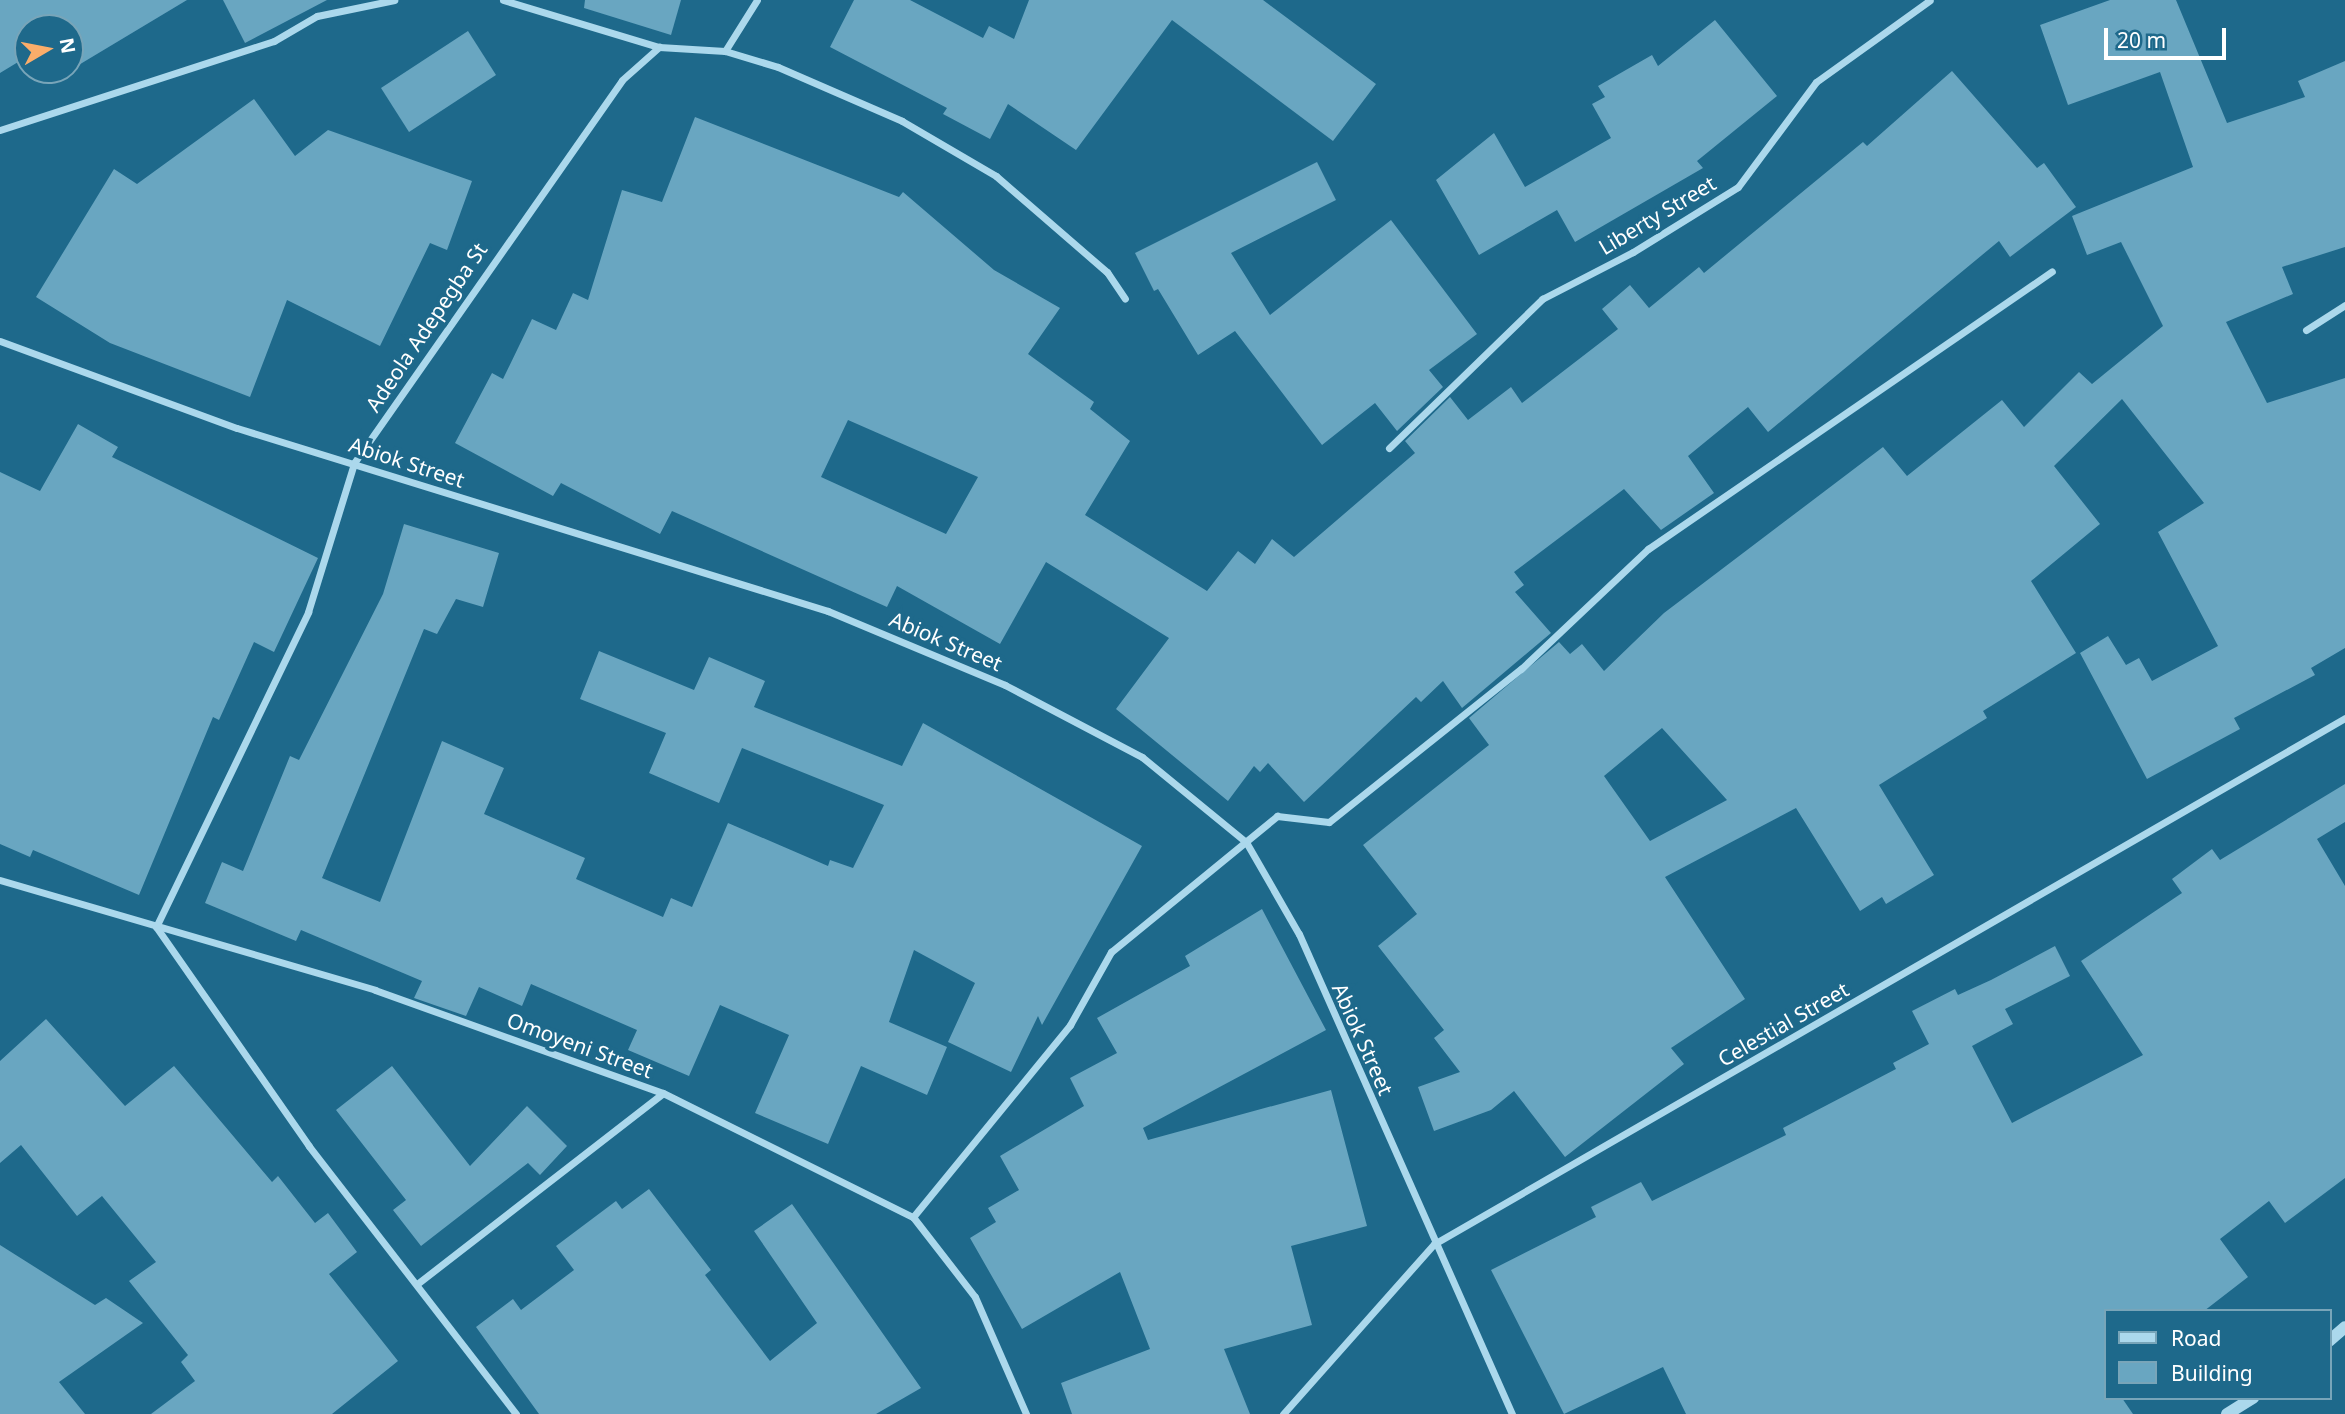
<!DOCTYPE html>
<style>
body{margin:0}
#map{position:relative;width:2345px;height:1414px;overflow:hidden;background:#1e698b;font-family:"Noto Sans",sans-serif}
div>[style]{position:absolute}
.building>*{inset:0;background:#69a6c1}
.minor>*{height:7px;margin:-3.5px;padding:0 3.5px;transform-origin:3.5px;border-radius:3.5px;background:#abd8ec}
.tertiary>*{height:12px;margin:-6px;padding:0 6px;transform-origin:6px;border-radius:6px;background:#abd8ec}
span{translate:-50% -50%;white-space:nowrap;text-align:center;line-height:1.15;-webkit-text-stroke:7px #1e698b;paint-order:stroke}
.street-label{font-size:21px;color:#fff}
.legend{position:absolute;left:2104px;top:1309px;width:228px;height:91px;box-sizing:border-box;background:#1e698b;border:2px solid #78a5b9;margin:0;padding:9px 12px;list-style:none;font-size:21px;color:#fff}
.legend li{display:flex;align-items:center;gap:14px;height:35px}
.legend b{width:35px;border:2px solid #78a5b9}
.north{position:absolute;left:14px;top:14px;width:70px;height:70px;box-sizing:border-box;background:#1e698b;border:2px solid #78a5b9;border-radius:50%;rotate:80deg;font-size:19px;font-weight:700;line-height:28px;text-align:center;color:#fff}
.north::after{content:'';display:block;margin:auto;width:24px;height:32px;background:#faad6a;clip-path:polygon(50% 0,100% 100%,50% 72%,0 100%)}
.scale{position:absolute;left:2104px;top:28px;width:122px;height:32px;box-sizing:border-box;border:4px solid #fff;border-top:0;padding-left:9px;font-size:21px;line-height:24px;white-space:nowrap;color:#fff;-webkit-text-stroke:5px #1e698b;paint-order:stroke}
</style>
<div id="map">
<div class="building">
<i style="clip-path:polygon(0 0,187px 0,62px 75px,59px 70px,70px 70px,70px 28px,28px 28px,28px 56px,0 73px)"></i>
<i style="clip-path:polygon(223px 0,327px 0,245px 43px)"></i>
<i style="clip-path:polygon(585px 0,681px 0,671px 35px,584px 8px)"></i>
<i style="clip-path:polygon(854px 0,910px 0,983px 38px,989px 26px,1014px 39px,1029px 0,1263px 0,1376px 84px,1333px 141px,1172px 20px,1076px 150px,1008px 104px,990px 139px,943px 114px,947px 108px,830px 47px)"></i>
<i style="clip-path:polygon(evenodd,2110px 0,2176px 0,2227px 123px,2305px 97px,2298px 81px,2345px 61px,2345px 247px,2282px 267px,2293px 294px,2226px 322px,2267px 403px,2345px 378px,2345px 648px,2311px 668px,2315px 675px,2234px 718px,2240px 729px,2147px 779px,2080px 653px,2108px 636px,2126px 665px,2139px 658px,2152px 681px,2218px 646px,2158px 532px,2204px 503px,2122px 399px,2054px 466px,2100px 524px,2031px 581px,2076px 653px,1983px 711px,1987px 718px,1879px 785px,1934px 875px,1886px 904px,1882px 897px,1860px 911px,1796px 808px,1665px 877px,1745px 999px,1671px 1048px,1684px 1064px,1565px 1157px,1514px 1091px,1491px 1110px,1434px 1131px,1418px 1087px,1460px 1072px,1434px 1038px,1444px 1030px,1378px 946px,1417px 914px,1363px 845px,1489px 745px,1469px 718px,1559px 642px,1570px 654px,1582px 644px,1604px 671px,1664px 613px,1883px 447px,1907px 476px,2002px 400px,2024px 427px,2079px 372px,2092px 384px,2163px 326px,2121px 242px,2087px 255px,2072px 216px,2193px 167px,2160px 72px,2068px 105px,2040px 25px,2110px 0,1662px 728px,1727px 800px,1650px 841px,1604px 776px,1662px 728px)"></i>
<i style="clip-path:polygon(1715px 20px,1777px 96px,1697px 161px,1703px 168px,1575px 242px,1557px 210px,1479px 255px,1436px 180px,1494px 133px,1525px 187px,1611px 138px,1592px 104px,1605px 97px,1598px 86px,1652px 55px,1658px 66px)"></i>
<i style="clip-path:polygon(468px 31px,496px 75px,409px 132px,381px 88px)"></i>
<i style="clip-path:polygon(evenodd,1952px 71px,2037px 168px,2044px 163px,2076px 207px,2010px 257px,1999px 241px,1768px 432px,1748px 407px,1688px 456px,1714px 493px,1661px 530px,1624px 489px,1514px 572px,1524px 585px,1515px 592px,1551px 633px,1462px 708px,1443px 681px,1421px 702px,1416px 697px,1304px 802px,1268px 763px,1260px 772px,1254px 766px,1228px 801px,1116px 709px,1169px 638px,1046px 562px,1000px 644px,897px 586px,887px 607px,672px 511px,660px 534px,561px 483px,553px 496px,455px 443px,492px 373px,503px 379px,532px 319px,556px 330px,573px 293px,588px 300px,622px 190px,662px 202px,695px 117px,899px 197px,903px 192px,994px 270px,1060px 308px,1028px 354px,1094px 402px,1090px 409px,1130px 441px,1085px 515px,1207px 591px,1238px 551px,1255px 564px,1272px 539px,1294px 557px,1415px 453px,1405px 441px,1450px 397px,1468px 420px,1511px 387px,1522px 403px,1618px 329px,1602px 309px,1630px 285px,1649px 308px,1699px 267px,1704px 273px,1863px 142px,1867px 146px,1952px 71px,848px 420px,978px 477px,946px 534px,821px 477px,848px 420px)"></i>
<i style="clip-path:polygon(254px 99px,295px 156px,328px 130px,472px 181px,447px 250px,430px 243px,380px 346px,287px 300px,250px 397px,110px 343px,36px 297px,114px 169px,137px 184px)"></i>
<i style="clip-path:polygon(1317px 162px,1336px 200px,1231px 253px,1270px 315px,1391px 220px,1477px 334px,1429px 370px,1443px 387px,1397px 431px,1375px 403px,1322px 445px,1235px 331px,1198px 355px,1158px 289px,1154px 291px,1135px 253px)"></i>
<i style="clip-path:polygon(78px 424px,118px 447px,112px 457px,318px 558px,274px 652px,254px 642px,219px 720px,213px 717px,139px 895px,33px 850px,30px 857px,0 844px,0 472px,40px 491px)"></i>
<i style="clip-path:polygon(404px 524px,499px 553px,483px 607px,456px 599px,437px 634px,424px 629px,322px 878px,380px 902px,442px 741px,504px 768px,484px 814px,585px 858px,576px 879px,663px 917px,671px 898px,692px 907px,728px 823px,828px 866px,830px 860px,853px 868px,884px 805px,742px 748px,719px 803px,649px 773px,666px 733px,580px 699px,599px 651px,694px 690px,709px 657px,765px 681px,754px 707px,902px 766px,923px 723px,1142px 846px,1042px 1025px,1038px 1016px,1011px 1072px,948px 1042px,975px 983px,914px 950px,889px 1022px,947px 1047px,927px 1095px,861px 1066px,828px 1144px,755px 1113px,789px 1035px,720px 1005px,689px 1076px,628px 1050px,637px 1030px,531px 984px,522px 1006px,479px 987px,466px 1016px,414px 998px,422px 981px,301px 930px,296px 941px,205px 903px,222px 862px,243px 871px,290px 756px,299px 760px,383px 594px)"></i>
<i style="clip-path:polygon(2345px 784px,2345px 822px,2317px 839px,2345px 886px,2345px 1178px,2285px 1223px,2269px 1201px,2220px 1239px,2248px 1277px,2204px 1311px,2105px 1311px,2105px 1398px,2122px 1398px,2133px 1414px,1686px 1414px,1663px 1367px,1564px 1414px,1491px 1270px,1596px 1217px,1591px 1207px,1641px 1182px,1652px 1201px,1786px 1135px,1783px 1128px,1896px 1069px,1893px 1063px,1929px 1044px,1912px 1011px,1955px 989px,1958px 995px,1991px 980px,2055px 946px,2070px 976px,2005px 1009px,2013px 1024px,1972px 1046px,2012px 1123px,2143px 1055px,2081px 961px,2182px 893px,2172px 879px,2212px 849px,2220px 860px)"></i>
<i style="clip-path:polygon(1262px 909px,1326px 1030px,1143px 1128px,1148px 1140px,1331px 1090px,1367px 1226px,1291px 1246px,1312px 1325px,1224px 1349px,1250px 1414px,1072px 1414px,1061px 1383px,1150px 1349px,1120px 1272px,1022px 1329px,970px 1238px,996px 1222px,988px 1208px,1019px 1190px,1000px 1156px,1084px 1106px,1070px 1078px,1117px 1053px,1097px 1018px,1190px 966px,1185px 956px)"></i>
<i style="clip-path:polygon(46px 1019px,125px 1106px,174px 1066px,272px 1182px,278px 1176px,315px 1223px,328px 1213px,357px 1252px,329px 1274px,398px 1361px,332px 1414px,151px 1414px,195px 1381px,181px 1362px,188px 1355px,129px 1281px,156px 1262px,102px 1196px,77px 1216px,21px 1145px,0 1163px,0 1061px)"></i>
<i style="clip-path:polygon(392px 1066px,470px 1166px,527px 1106px,567px 1146px,540px 1175px,528px 1163px,421px 1246px,393px 1210px,406px 1200px,336px 1110px)"></i>
<i style="clip-path:polygon(649px 1189px,711px 1270px,705px 1275px,770px 1361px,817px 1323px,754px 1231px,792px 1204px,921px 1388px,876px 1414px,539px 1414px,476px 1327px,513px 1299px,521px 1310px,574px 1270px,556px 1246px,616px 1201px,622px 1209px)"></i>
<i style="clip-path:polygon(0 1245px,95px 1305px,106px 1298px,143px 1323px,59px 1382px,85px 1414px,0 1414px)"></i>
</div>
<div class="minor">
<i style="left:503px;top:0;width:163px;rotate:16.8deg"></i>
<i style="left:725px;top:51px;width:55px;rotate:16.8deg"></i>
<i style="left:778px;top:67px;width:135px;rotate:23.5deg"></i>
<i style="left:902px;top:121px;width:109px;rotate:30.3deg"></i>
<i style="left:996px;top:176px;width:147px;rotate:40.9deg"></i>
<i style="left:1107px;top:272px;width:32px;rotate:56deg"></i>
<i style="left:0;top:130px;width:288px;rotate:-18deg"></i>
<i style="left:274px;top:41px;width:50px;rotate:-30.2deg"></i>
<i style="left:317px;top:16px;width:79px;rotate:-11.7deg"></i>
<i style="left:2306px;top:330px;width:46px;rotate:-32.7deg"></i>
<i style="left:0;top:341px;width:252px;rotate:20.2deg"></i>
<i style="left:237px;top:428px;width:619px;rotate:17.2deg"></i>
<i style="left:828px;top:611px;width:192px;rotate:22.7deg"></i>
<i style="left:1005px;top:685px;width:155px;rotate:27.7deg"></i>
<i style="left:1142px;top:757px;width:134px;rotate:39.3deg"></i>
<i style="left:1246px;top:842px;width:106px;rotate:60.1deg"></i>
<i style="left:1299px;top:934px;width:525px;rotate:66.07deg"></i>
<i style="left:1389px;top:448px;width:214px;rotate:-44.2deg"></i>
<i style="left:1542px;top:299px;width:102px;rotate:-27.3deg"></i>
<i style="left:1633px;top:252px;width:123px;rotate:-31.8deg"></i>
<i style="left:1738px;top:187px;width:131px;rotate:-53.4deg"></i>
<i style="left:1816px;top:82px;width:140px;rotate:-35.7deg"></i>
<i style="left:0;top:880px;width:391px;rotate:16.3deg"></i>
<i style="left:375px;top:990px;width:306px;rotate:19.7deg"></i>
<i style="left:663px;top:1093px;width:279px;rotate:26.4deg"></i>
<i style="left:913px;top:1217px;width:101px;rotate:52.2deg"></i>
<i style="left:975px;top:1297px;width:128px;rotate:66.4deg"></i>
<i style="left:913px;top:1217px;width:248px;rotate:-50.7deg"></i>
<i style="left:1070px;top:1025px;width:84px;rotate:-60.7deg"></i>
<i style="left:1111px;top:952px;width:215px;rotate:-39.3deg"></i>
<i style="left:1277px;top:816px;width:52px;rotate:6.6deg"></i>
<i style="left:1329px;top:822px;width:246px;rotate:-38.6deg"></i>
<i style="left:1521px;top:669px;width:175px;rotate:-43.4deg"></i>
<i style="left:1648px;top:549px;width:490px;rotate:-34.5deg"></i>
<i style="left:417px;top:1284px;width:311px;rotate:-37.8deg"></i>
<i style="left:516px;top:1414px;width:339px;rotate:-127.7deg"></i>
<i style="left:309px;top:1146px;width:267px;rotate:-124.9deg"></i>
<i style="left:156px;top:927px;width:350px;rotate:-64.2deg"></i>
<i style="left:308px;top:612px;width:156px;rotate:-72.8deg"></i>
<i style="left:354px;top:463px;width:467px;rotate:-55deg"></i>
<i style="left:622px;top:80px;width:50px;rotate:-41.7deg"></i>
<i style="left:659px;top:47px;width:66px;rotate:3.5deg"></i>
<i style="left:725px;top:51px;width:60px;rotate:-57.9deg"></i>
<i style="left:1283px;top:1414px;width:227px;rotate:-48.4deg"></i>
<i style="left:1434px;top:1244px;width:1052px;rotate:-30deg"></i>
</div>
<div class="tertiary">
<i style="left:2329px;top:1341px;width:21px;rotate:-41deg"></i>
<i style="left:2227px;top:1414px;width:31px;rotate:-32deg"></i>
</div>
<div class="street-label">
<span style="left:1657px;top:215px;rotate:-31deg">Liberty Street</span>
<span style="left:426px;top:327px;rotate:-56deg">Adeola Adepegba St</span>
<span style="left:407px;top:462px;rotate:18deg">Abiok Street</span>
<span style="left:946px;top:641px;rotate:23deg">Abiok Street</span>
<span style="left:1783px;top:1024px;rotate:-30deg">Celestial Street</span>
<span style="left:1363px;top:1039px;rotate:66deg">Abiok Street</span>
<span style="left:580px;top:1045px;rotate:20deg">Omoyeni Street</span>
</div>
<ul class="legend">
<li><b style="height:9px;background:#abd8ec"></b>Road</li>
<li><b style="height:19px;background:#69a6c1"></b>Building</li>
</ul>
<div class="north">N</div>
<div class="scale">20 m</div>
</div>
